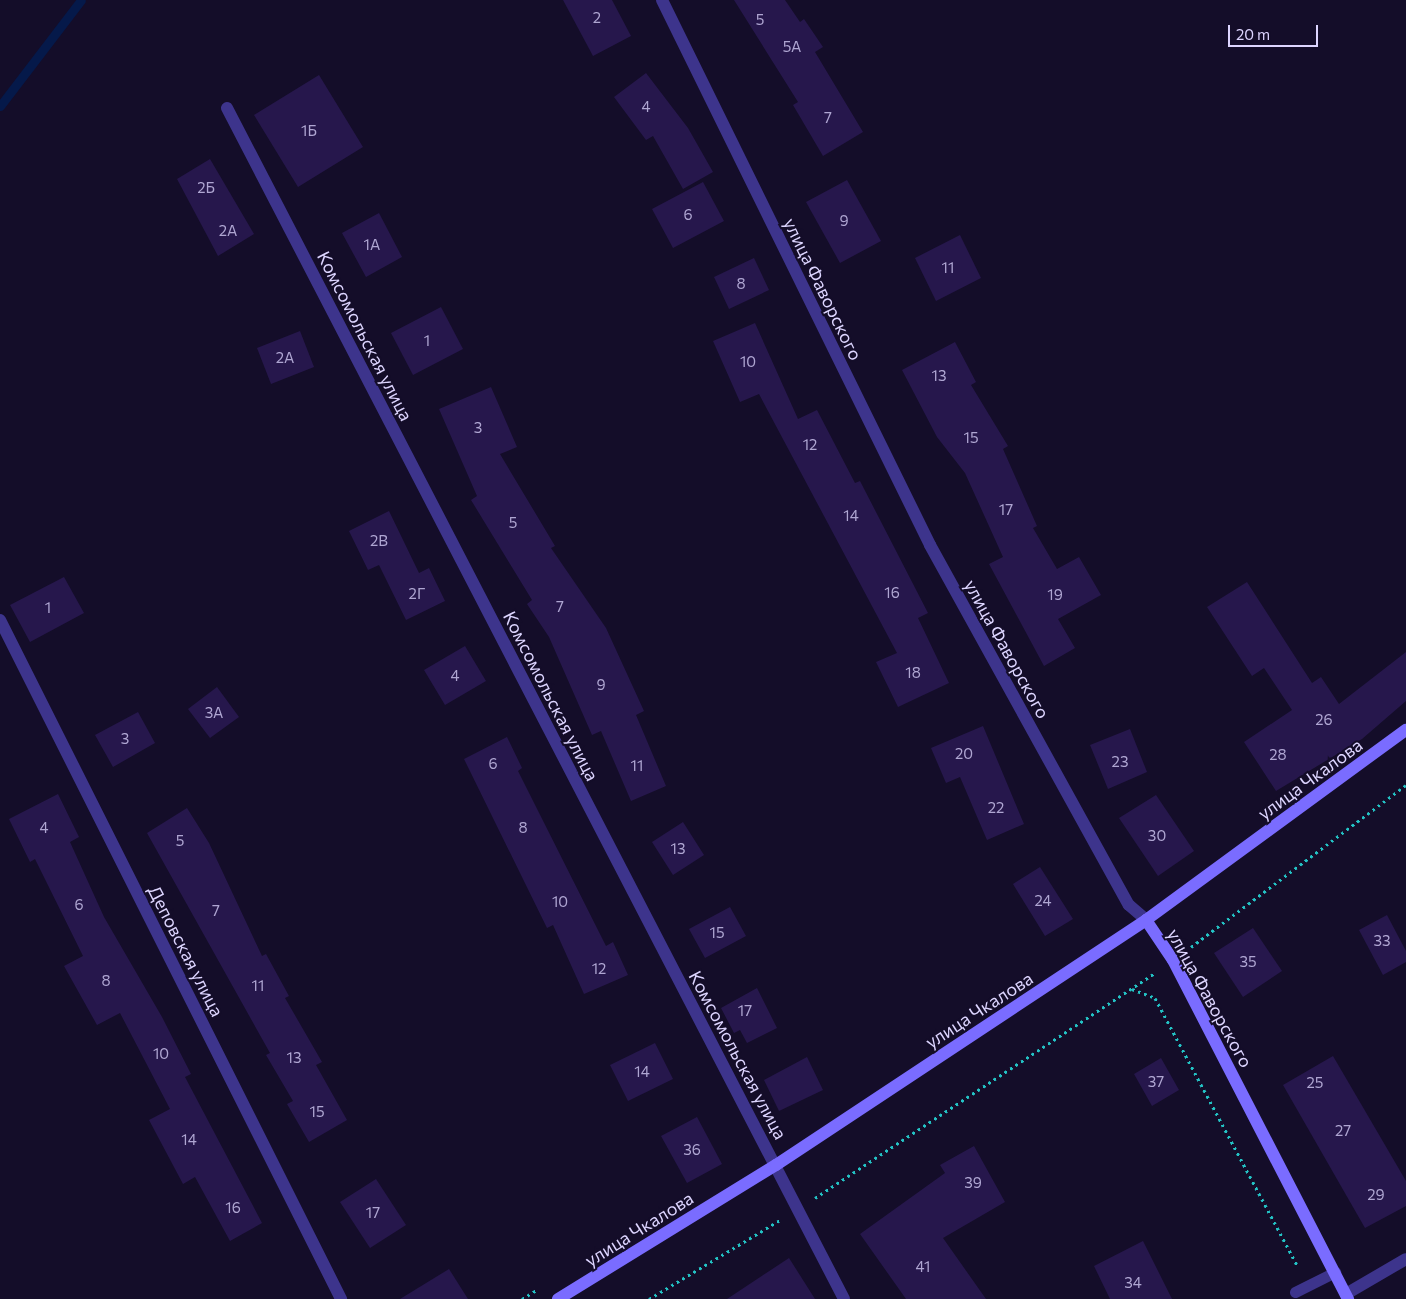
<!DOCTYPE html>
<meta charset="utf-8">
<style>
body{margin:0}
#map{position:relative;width:1406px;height:1299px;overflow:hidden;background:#140d29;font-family:Commissioner,sans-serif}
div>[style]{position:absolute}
.stream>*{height:9px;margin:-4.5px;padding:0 4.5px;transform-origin:4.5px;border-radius:4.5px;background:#05194a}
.building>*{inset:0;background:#26174c}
.path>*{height:3px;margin-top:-1.5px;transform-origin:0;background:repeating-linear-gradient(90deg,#23c3c5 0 2.5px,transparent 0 6.5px)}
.lane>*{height:11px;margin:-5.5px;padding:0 5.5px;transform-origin:5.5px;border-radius:5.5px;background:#3d348c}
.street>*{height:12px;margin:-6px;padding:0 6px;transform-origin:6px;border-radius:6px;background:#3d348c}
.secondary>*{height:12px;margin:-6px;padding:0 6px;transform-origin:6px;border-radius:6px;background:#7a6cff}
span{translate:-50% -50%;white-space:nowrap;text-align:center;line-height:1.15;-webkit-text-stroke:4px #140d29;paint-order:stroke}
.number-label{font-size:15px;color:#afa6d2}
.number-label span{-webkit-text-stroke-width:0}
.street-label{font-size:18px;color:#ddd5ff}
.scale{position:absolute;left:1228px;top:25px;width:90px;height:22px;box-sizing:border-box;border:2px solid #ddd5ff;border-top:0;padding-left:6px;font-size:15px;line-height:18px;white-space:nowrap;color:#ddd5ff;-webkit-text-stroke:4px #140d29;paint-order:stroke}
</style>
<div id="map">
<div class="stream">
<i style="left:0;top:106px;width:133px;rotate:-52.6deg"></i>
</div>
<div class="building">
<i style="clip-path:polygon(563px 0,612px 0,631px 36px,593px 56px)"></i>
<i style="clip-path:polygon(734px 0,785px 0,800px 22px,804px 19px,823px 47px,815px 52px,863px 132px,823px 156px,793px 105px,798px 102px)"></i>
<i style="clip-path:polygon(646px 73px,688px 128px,713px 172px,683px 189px,653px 136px,646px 140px,614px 97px)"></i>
<i style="clip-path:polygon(319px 75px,363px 147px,298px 187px,254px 115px)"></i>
<i style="clip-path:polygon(210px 159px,254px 234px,218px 256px,177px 179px)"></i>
<i style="clip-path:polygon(847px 180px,881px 241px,840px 263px,806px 202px)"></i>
<i style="clip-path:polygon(703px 182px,724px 221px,673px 248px,652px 209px)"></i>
<i style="clip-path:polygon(379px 213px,402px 257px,366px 277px,342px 233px)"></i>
<i style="clip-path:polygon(960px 235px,981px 278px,936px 301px,915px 258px)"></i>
<i style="clip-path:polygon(754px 258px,769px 290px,729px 309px,714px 277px)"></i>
<i style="clip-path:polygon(441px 307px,463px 349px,413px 375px,391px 333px)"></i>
<i style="clip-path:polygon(755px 323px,798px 419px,817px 410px,855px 483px,860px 481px,928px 613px,918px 618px,949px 683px,898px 707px,876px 662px,897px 653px,759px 394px,740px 402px,713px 341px)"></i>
<i style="clip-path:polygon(300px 331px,314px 367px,271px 384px,257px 348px)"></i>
<i style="clip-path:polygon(955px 342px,976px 382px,971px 385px,1008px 446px,1003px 449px,1037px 526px,1033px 528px,1057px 569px,1079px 557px,1101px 595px,1058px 619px,1075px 648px,1044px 666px,989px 564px,1003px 557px,965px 473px,937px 437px,902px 370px)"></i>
<i style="clip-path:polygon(491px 387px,517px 447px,500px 454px,555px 546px,551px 548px,606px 628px,644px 711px,636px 715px,666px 786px,631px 801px,601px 731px,592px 735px,549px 637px,527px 604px,532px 600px,471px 500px,477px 496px,439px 409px)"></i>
<i style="clip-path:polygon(389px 511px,419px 573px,429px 568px,445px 601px,406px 620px,379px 565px,368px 570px,349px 531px)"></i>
<i style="clip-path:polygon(64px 577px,84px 613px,30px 642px,10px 605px)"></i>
<i style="clip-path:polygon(1247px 582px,1312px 683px,1321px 677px,1339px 704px,1406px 652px,1406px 701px,1362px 739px,1276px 791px,1244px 742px,1292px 710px,1264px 668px,1252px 676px,1207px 607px)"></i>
<i style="clip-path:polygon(465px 646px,486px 681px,445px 705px,424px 670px)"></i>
<i style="clip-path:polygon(217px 687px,239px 717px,210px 738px,188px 709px)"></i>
<i style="clip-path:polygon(138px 712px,155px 743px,113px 767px,95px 735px)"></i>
<i style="clip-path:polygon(983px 726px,1024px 824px,987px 840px,960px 777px,946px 783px,931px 748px)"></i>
<i style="clip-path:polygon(1130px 729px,1147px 772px,1108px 789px,1090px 745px)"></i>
<i style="clip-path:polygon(507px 737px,522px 768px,518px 771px,606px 946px,613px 942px,628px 975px,584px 994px,553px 925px,547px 928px,464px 759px)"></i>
<i style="clip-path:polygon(58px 794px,79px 837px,70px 842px,104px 917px,162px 1017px,191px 1074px,185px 1077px,262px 1223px,230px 1241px,195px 1177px,183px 1184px,149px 1120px,170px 1109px,120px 1013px,97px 1025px,64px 966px,83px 956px,35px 859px,30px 862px,9px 819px)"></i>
<i style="clip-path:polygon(1156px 795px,1194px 851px,1158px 876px,1119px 818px)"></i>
<i style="clip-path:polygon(187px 808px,209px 843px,262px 956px,266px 954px,289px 996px,285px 998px,322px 1062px,316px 1065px,347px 1120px,309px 1142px,287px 1104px,293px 1101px,266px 1055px,270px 1053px,147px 833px)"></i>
<i style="clip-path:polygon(683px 822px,704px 855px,673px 875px,652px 842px)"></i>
<i style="clip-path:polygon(1040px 867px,1073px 919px,1045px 936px,1013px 884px)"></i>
<i style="clip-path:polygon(730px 907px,746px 936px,705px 958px,689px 929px)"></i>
<i style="clip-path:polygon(1387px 915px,1406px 951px,1406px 962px,1383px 975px,1359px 930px)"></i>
<i style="clip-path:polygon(1253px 928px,1282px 971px,1243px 997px,1214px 953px)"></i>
<i style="clip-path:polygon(757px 988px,777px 1028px,747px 1043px,740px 1030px,734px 1033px,721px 1008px)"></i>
<i style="clip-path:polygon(655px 1043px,673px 1079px,628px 1101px,610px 1065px)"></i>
<i style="clip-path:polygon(1333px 1056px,1406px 1181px,1406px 1206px,1365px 1228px,1283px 1085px)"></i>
<i style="clip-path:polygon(807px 1057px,823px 1090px,779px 1111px,764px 1080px)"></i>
<i style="clip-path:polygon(1161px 1058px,1179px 1090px,1152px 1106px,1134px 1074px)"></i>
<i style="clip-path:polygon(697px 1117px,722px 1164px,687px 1183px,661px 1136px)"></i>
<i style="clip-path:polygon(974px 1146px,1005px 1202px,943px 1238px,986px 1299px,906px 1299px,860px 1234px,945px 1173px,940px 1165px)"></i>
<i style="clip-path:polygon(376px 1179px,406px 1225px,370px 1248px,340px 1202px)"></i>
<i style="clip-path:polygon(1143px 1241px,1172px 1299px,1110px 1299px,1094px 1266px)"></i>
<i style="clip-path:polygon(789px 1258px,815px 1299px,727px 1299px)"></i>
<i style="clip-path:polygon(449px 1269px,468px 1299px,400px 1299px)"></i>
</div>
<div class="path">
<i style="left:1191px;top:947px;width:269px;rotate:-37deg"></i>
<i style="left:1132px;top:989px;width:25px;rotate:21deg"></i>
<i style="left:1155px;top:998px;width:305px;rotate:62deg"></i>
<i style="left:815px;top:1198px;width:408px;rotate:-33.5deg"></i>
<i style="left:522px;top:1299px;width:19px;rotate:-32deg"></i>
<i style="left:649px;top:1299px;width:153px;rotate:-31.1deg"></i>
</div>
<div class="lane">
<i style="left:1295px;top:1292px;width:45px;rotate:-26.6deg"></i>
</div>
<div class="street">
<i style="left:662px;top:0;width:607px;rotate:63.81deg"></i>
<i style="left:930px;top:545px;width:411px;rotate:61.1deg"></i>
<i style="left:1129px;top:905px;width:23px;rotate:41deg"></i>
<i style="left:227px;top:108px;width:1341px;rotate:62.61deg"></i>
<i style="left:0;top:620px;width:760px;rotate:63.33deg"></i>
<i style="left:1346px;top:1294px;width:69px;rotate:-30.3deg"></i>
</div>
<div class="secondary">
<i style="left:1146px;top:920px;width:48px;rotate:56deg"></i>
<i style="left:1173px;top:960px;width:382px;rotate:62.7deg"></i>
<i style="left:558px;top:1299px;width:256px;rotate:-31.6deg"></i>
<i style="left:776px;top:1165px;width:444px;rotate:-33.5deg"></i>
<i style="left:1146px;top:920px;width:322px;rotate:-36.2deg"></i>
</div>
<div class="number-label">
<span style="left:597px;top:18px">2</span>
<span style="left:760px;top:20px">5</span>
<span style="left:792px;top:47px">5А</span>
<span style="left:646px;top:107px">4</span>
<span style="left:828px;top:118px">7</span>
<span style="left:309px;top:131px">1Б</span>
<span style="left:206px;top:188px">2Б</span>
<span style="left:688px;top:215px">6</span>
<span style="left:844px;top:221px">9</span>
<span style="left:228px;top:231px">2А</span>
<span style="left:372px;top:245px">1А</span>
<span style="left:948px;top:268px">11</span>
<span style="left:741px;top:284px">8</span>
<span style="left:427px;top:341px">1</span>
<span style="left:285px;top:358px">2А</span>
<span style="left:748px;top:362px">10</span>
<span style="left:939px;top:376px">13</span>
<span style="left:478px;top:428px">3</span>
<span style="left:971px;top:438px">15</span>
<span style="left:810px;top:445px">12</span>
<span style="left:1006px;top:510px">17</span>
<span style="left:851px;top:516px">14</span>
<span style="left:513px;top:523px">5</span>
<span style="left:379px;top:541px">2В</span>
<span style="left:892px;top:593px">16</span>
<span style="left:417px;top:594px">2Г</span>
<span style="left:1055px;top:595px">19</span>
<span style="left:560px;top:607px">7</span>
<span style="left:48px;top:608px">1</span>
<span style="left:913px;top:673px">18</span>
<span style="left:455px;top:676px">4</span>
<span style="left:601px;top:685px">9</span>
<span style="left:214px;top:713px">3А</span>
<span style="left:1324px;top:720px">26</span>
<span style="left:125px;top:739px">3</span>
<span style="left:964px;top:754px">20</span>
<span style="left:1278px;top:755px">28</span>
<span style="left:1120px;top:762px">23</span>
<span style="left:493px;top:764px">6</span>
<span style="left:637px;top:766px">11</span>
<span style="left:996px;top:808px">22</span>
<span style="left:44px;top:828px">4</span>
<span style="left:523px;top:828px">8</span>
<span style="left:1157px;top:836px">30</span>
<span style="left:180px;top:841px">5</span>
<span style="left:678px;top:849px">13</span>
<span style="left:1043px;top:901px">24</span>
<span style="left:560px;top:902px">10</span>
<span style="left:79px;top:905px">6</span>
<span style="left:216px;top:911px">7</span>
<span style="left:717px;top:933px">15</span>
<span style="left:1382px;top:941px">33</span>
<span style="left:1248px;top:962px">35</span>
<span style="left:599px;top:969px">12</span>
<span style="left:106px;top:981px">8</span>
<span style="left:258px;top:986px">11</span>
<span style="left:745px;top:1011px">17</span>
<span style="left:161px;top:1054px">10</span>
<span style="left:294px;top:1058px">13</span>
<span style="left:642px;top:1072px">14</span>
<span style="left:1156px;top:1082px">37</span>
<span style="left:1315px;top:1083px">25</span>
<span style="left:317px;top:1112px">15</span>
<span style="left:1343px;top:1131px">27</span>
<span style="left:189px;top:1140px">14</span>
<span style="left:692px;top:1150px">36</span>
<span style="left:973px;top:1183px">39</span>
<span style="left:1376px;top:1195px">29</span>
<span style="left:233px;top:1208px">16</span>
<span style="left:373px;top:1213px">17</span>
<span style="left:923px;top:1267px">41</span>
<span style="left:1133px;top:1283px">34</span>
</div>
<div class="street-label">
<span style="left:823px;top:289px;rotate:64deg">улица Фаворского</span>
<span style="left:365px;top:336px;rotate:63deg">Комсомольская улица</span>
<span style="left:1007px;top:649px;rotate:61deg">улица Фаворского</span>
<span style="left:551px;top:696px;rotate:63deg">Комсомольская улица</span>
<span style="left:1310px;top:779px;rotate:-36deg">улица Чкалова</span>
<span style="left:186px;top:951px;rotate:63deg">Деповская улица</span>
<span style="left:1210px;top:998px;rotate:61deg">улица Фаворского</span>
<span style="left:979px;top:1010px;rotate:-33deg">улица Чкалова</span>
<span style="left:738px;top:1055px;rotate:62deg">Комсомольская улица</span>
<span style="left:639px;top:1229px;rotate:-32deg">улица Чкалова</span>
</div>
<div class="scale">20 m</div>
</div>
